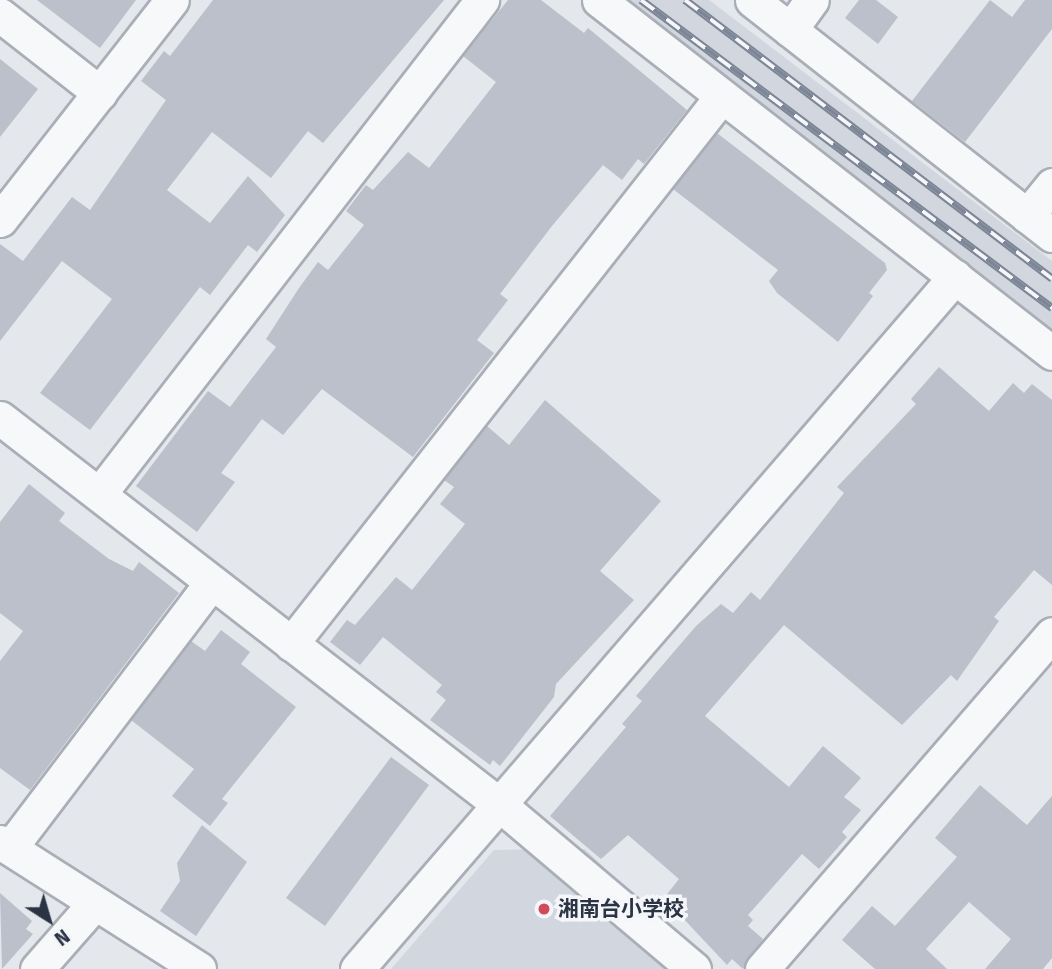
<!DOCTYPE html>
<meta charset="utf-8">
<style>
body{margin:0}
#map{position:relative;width:1052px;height:969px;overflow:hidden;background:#e4e7ec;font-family:"Fira Sans","Noto Sans JP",sans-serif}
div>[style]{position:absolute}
.built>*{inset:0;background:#d2d6de}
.building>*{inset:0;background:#bbc0ca}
.roads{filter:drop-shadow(2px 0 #a9aeb7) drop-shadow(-2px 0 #a9aeb7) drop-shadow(0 2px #a9aeb7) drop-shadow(0 -2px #a9aeb7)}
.minor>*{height:33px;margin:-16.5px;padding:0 16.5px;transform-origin:16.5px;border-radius:16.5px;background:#f7f8fa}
.rail>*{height:8px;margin-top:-4px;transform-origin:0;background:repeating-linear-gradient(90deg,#f4f6f9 0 16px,#7d8696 0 32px);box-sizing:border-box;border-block:2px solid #7d8696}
.dots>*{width:19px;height:19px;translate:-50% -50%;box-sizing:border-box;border:4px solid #f4f6f9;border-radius:50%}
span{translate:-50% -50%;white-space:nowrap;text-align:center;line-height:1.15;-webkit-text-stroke:7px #f4f6f9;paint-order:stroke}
.poi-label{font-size:21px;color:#2b3445;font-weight:700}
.left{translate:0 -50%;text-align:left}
.north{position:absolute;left:14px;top:885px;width:70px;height:70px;-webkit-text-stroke:5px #f4f6f9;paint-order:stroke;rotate:143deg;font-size:19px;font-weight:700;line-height:28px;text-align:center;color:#2b3445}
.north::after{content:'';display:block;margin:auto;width:24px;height:32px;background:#2b3445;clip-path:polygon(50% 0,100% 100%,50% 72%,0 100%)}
</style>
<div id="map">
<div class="built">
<i style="clip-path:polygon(613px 0,709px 0,1052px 261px,1052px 337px)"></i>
<i style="clip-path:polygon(585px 849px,708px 969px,391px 969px,494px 850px)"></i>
</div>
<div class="building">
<i style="clip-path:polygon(37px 0,136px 0,100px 48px)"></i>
<i style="clip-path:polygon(213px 0,444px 0,323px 143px,308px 131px,271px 178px,212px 132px,167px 190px,210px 223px,248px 176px,285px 215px,257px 252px,248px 245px,210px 295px,200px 287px,90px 430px,40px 393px,112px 299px,62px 261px,0 341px,0 244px,23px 261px,72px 197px,90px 210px,166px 100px,141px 81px,164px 51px,170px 56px)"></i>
<i style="clip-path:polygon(508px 0,541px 0,584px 33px,588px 28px,687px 110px,644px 164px,638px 159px,622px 180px,603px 165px,552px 226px,500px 294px,508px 300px,477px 340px,494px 353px,413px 457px,322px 389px,283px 435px,262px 419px,221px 473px,235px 482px,197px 532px,136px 486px,208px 391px,230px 407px,276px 347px,266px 339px,299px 288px,318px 262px,328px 270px,364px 225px,346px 211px,366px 185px,373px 190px,408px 152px,429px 168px,496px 82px,463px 56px)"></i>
<i style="clip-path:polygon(859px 0,876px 0,898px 17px,878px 44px,845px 18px)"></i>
<i style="clip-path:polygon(990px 0,1012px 17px,1025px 0,1052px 0,1052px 29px,965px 142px,912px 101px)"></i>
<i style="clip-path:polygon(0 59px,38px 89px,0 137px)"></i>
<i style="clip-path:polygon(717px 133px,885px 263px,887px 270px,869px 293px,873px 296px,838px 342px,777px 293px,769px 281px,778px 270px,673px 189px)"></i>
<i style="clip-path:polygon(939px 367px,989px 411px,1013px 383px,1024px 393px,1032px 384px,1052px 400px,1052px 585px,1034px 570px,994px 617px,999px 621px,957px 681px,951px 675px,902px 725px,784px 625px,705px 716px,789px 787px,823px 746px,861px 778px,844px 797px,861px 810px,842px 832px,847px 837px,819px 869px,802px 854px,748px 915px,753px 920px,748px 926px,763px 939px,743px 969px,732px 959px,727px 965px,664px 898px,679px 879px,628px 835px,601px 859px,550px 816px,626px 727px,622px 724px,642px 701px,636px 696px,696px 626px,721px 604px,733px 613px,751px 592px,760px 600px,844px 493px,837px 487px,916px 404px,911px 399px)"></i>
<i style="clip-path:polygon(545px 400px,661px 501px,600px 571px,634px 600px,556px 684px,554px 697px,500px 766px,493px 760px,490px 765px,430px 720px,446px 700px,436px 692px,442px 685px,383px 637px,360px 665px,330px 642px,347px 620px,355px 625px,396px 577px,412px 590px,465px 524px,440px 504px,454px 487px,444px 480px,487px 426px,509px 445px)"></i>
<i style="clip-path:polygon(29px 484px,65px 513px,59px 521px,109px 559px,133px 571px,139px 562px,179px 593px,30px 790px,0 768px,0 661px,23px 631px,0 613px,0 522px)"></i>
<i style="clip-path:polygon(221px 630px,250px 652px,241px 664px,296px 707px,222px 799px,228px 803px,210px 826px,172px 796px,194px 769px,131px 720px,191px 641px,205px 651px)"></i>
<i style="clip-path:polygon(391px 757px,429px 785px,325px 926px,286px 898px)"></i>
<i style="clip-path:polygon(980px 785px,1027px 825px,1052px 796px,1052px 958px,1043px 969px,985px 969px,1011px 939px,969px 902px,926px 949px,947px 969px,875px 969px,842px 940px,872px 906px,895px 926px,957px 857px,935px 838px)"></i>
<i style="clip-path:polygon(202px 825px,247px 862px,196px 936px,160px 911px,180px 881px,177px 863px)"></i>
<i style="clip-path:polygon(0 893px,32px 921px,26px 929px,33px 934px,2px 969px)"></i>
</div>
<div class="roads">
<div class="minor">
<i style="left:599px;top:0;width:574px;rotate:37.93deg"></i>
<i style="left:752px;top:0;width:381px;rotate:38.1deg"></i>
<i style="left:0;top:15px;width:127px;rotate:38deg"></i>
<i style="left:790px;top:30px;width:37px;rotate:-54deg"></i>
<i style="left:1027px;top:216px;width:40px;rotate:-51deg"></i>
<i style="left:0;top:220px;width:279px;rotate:-52deg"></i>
<i style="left:0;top:418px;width:632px;rotate:37.74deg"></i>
<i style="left:500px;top:805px;width:254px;rotate:40.2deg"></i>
<i style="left:100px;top:493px;width:624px;rotate:-52.23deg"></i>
<i style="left:291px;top:644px;width:697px;rotate:-51.82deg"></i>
<i style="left:0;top:842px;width:236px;rotate:32.5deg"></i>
<i style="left:10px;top:848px;width:333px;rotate:-52.8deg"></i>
<i style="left:37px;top:969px;width:86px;rotate:-48.8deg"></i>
<i style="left:357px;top:969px;width:915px;rotate:-49.17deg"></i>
<i style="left:762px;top:969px;width:443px;rotate:-49.1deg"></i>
</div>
</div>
<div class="rail">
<i style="left:641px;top:0;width:514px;rotate:36.85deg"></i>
<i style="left:685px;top:0;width:461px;rotate:37.2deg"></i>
</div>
<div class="dots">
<i style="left:544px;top:909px;background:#d1495b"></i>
</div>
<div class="poi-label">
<span class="left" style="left:558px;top:909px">湘南台小学校</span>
</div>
<div class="north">N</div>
</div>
